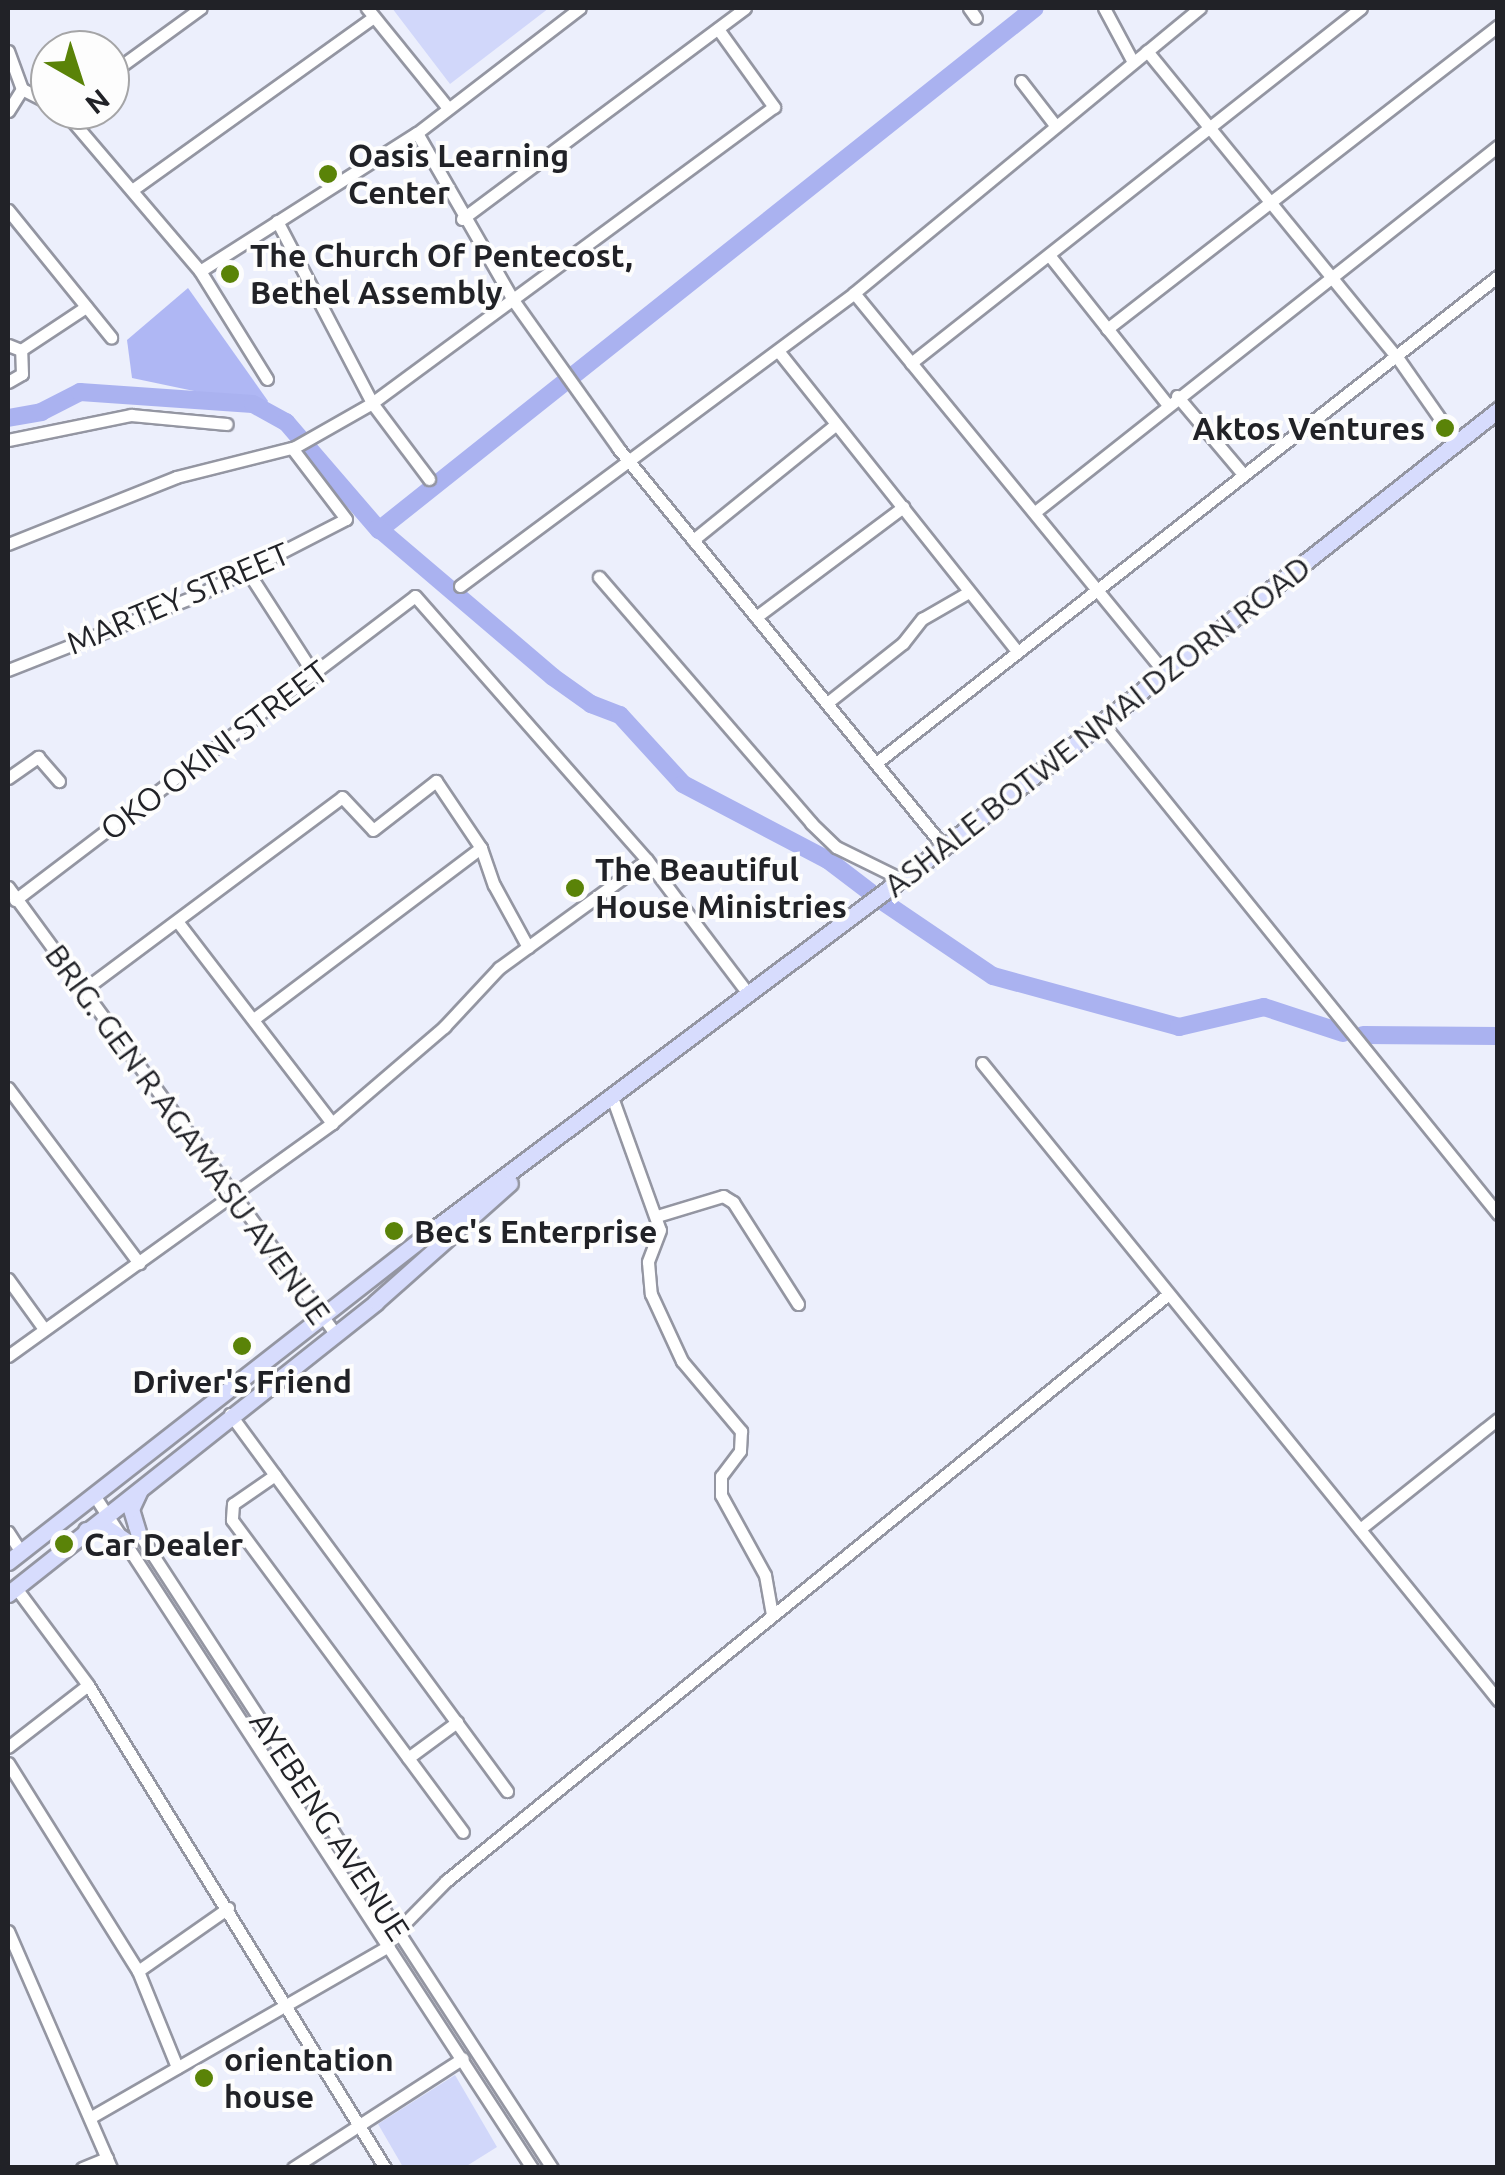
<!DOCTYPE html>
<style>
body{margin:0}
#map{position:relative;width:1505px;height:2175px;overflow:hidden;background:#eceffc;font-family:Ubuntu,sans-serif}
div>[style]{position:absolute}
.green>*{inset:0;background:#d1d7fa}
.forest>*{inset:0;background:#afb7f4}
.river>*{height:18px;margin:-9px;padding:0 9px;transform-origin:9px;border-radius:9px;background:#aab2f0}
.roads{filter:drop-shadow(2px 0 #9496a2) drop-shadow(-2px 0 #9496a2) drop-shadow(0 2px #9496a2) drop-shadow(0 -2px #9496a2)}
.minor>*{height:11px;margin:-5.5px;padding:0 5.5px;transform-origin:5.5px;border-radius:5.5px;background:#fff}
.major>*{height:15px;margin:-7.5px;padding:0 7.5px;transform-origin:7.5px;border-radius:7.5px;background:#d7dcfd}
.dots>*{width:28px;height:28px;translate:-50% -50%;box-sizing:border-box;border:5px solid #fdfdfd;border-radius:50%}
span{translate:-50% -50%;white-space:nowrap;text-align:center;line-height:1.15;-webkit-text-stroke:8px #fdfdfd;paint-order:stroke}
.poi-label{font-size:32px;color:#212227;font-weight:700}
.left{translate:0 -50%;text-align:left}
.right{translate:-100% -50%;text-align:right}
.street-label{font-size:32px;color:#212227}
.frame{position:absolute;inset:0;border:10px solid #212227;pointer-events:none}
.north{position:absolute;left:30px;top:30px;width:100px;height:100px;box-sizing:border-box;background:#fdfdfd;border:2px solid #a5a5a7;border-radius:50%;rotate:141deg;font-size:28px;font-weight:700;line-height:40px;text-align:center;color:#212227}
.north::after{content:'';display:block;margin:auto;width:35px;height:45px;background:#5a8308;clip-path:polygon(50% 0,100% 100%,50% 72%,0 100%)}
</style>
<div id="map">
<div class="green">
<i style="clip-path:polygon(392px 8px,549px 8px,450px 84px)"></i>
<i style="clip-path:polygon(455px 2075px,497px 2147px,465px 2167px,403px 2167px,378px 2124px)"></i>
</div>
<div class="forest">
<i style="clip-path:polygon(188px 288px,268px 401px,265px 406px,132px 378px,127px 340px)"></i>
</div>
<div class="river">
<i style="left:8px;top:418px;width:34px;rotate:-10deg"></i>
<i style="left:41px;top:412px;width:44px;rotate:-27.1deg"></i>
<i style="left:80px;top:392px;width:173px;rotate:4deg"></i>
<i style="left:253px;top:404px;width:38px;rotate:29deg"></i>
<i style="left:286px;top:422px;width:143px;rotate:49.3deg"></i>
<i style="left:379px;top:530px;width:838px;rotate:-38.51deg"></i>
<i style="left:378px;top:528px;width:230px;rotate:40.4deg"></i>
<i style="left:553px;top:677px;width:47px;rotate:35.4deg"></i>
<i style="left:591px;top:704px;width:31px;rotate:21deg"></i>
<i style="left:620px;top:715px;width:93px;rotate:47.6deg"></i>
<i style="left:683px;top:784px;width:164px;rotate:27.7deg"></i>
<i style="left:828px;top:860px;width:53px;rotate:37.3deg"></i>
<i style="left:885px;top:903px;width:130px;rotate:34.1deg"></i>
<i style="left:993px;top:976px;width:193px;rotate:15.3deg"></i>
<i style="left:1179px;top:1027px;width:87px;rotate:-13.2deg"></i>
<i style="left:1264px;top:1007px;width:83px;rotate:18.2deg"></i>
<i style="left:1363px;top:1035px;width:135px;rotate:0.4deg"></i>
</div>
<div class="roads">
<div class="minor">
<i style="left:367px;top:8px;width:129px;rotate:51deg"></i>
<i style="left:969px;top:8px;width:12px;rotate:55deg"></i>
<i style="left:1104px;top:8px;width:61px;rotate:61.8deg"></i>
<i style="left:8px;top:51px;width:40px;rotate:69.8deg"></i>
<i style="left:22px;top:89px;width:26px;rotate:122deg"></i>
<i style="left:1147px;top:51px;width:395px;rotate:50.8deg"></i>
<i style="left:1397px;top:357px;width:105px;rotate:55.1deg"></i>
<i style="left:110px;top:74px;width:112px;rotate:-36deg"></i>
<i style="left:1021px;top:81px;width:56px;rotate:52.3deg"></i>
<i style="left:22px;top:89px;width:31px;rotate:27deg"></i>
<i style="left:63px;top:110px;width:211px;rotate:49.6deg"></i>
<i style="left:200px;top:271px;width:127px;rotate:58.2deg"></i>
<i style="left:417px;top:133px;width:193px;rotate:60.1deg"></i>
<i style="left:513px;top:300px;width:181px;rotate:54.6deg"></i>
<i style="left:618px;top:448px;width:515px;rotate:50.75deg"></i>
<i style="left:132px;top:190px;width:297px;rotate:-35.6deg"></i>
<i style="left:8px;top:210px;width:164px;rotate:51deg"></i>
<i style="left:462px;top:219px;width:353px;rotate:-36.7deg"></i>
<i style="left:277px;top:221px;width:205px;rotate:62.4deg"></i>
<i style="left:372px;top:403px;width:95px;rotate:53.1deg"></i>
<i style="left:1049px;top:255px;width:190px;rotate:51.6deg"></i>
<i style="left:200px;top:271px;width:257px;rotate:-32.5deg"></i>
<i style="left:417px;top:133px;width:205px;rotate:-37.5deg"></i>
<i style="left:854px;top:293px;width:491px;rotate:50.7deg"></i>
<i style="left:1107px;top:329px;width:495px;rotate:-37.8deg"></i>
<i style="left:8px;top:345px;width:14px;rotate:21deg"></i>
<i style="left:21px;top:350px;width:78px;rotate:-33.5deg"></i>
<i style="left:779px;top:352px;width:381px;rotate:51.5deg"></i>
<i style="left:911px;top:363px;width:573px;rotate:-38.27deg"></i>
<i style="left:8px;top:382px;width:16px;rotate:-30deg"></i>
<i style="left:22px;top:374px;width:24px;rotate:-92deg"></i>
<i style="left:1177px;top:396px;width:101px;rotate:49.8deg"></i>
<i style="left:8px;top:440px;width:126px;rotate:-11.5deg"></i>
<i style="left:131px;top:415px;width:96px;rotate:5.4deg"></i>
<i style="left:1035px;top:512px;width:590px;rotate:-38.33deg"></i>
<i style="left:693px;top:540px;width:183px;rotate:-39deg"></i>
<i style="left:8px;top:544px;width:181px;rotate:-21.7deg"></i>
<i style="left:176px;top:477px;width:123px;rotate:-14.1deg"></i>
<i style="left:295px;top:447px;width:89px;rotate:-29.7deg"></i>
<i style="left:372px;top:403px;width:499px;rotate:-36.4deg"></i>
<i style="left:774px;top:107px;width:96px;rotate:-125.7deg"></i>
<i style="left:248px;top:572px;width:124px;rotate:57.2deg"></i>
<i style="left:599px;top:577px;width:325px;rotate:49.2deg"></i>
<i style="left:811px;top:823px;width:35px;rotate:44deg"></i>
<i style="left:836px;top:847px;width:72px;rotate:26.2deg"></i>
<i style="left:460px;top:586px;width:491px;rotate:-36.6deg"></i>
<i style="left:854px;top:293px;width:448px;rotate:-39.5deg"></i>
<i style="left:756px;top:617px;width:184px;rotate:-36.8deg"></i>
<i style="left:8px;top:670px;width:204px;rotate:-21.5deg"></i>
<i style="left:198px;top:595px;width:166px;rotate:-27.2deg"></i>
<i style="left:346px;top:519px;width:89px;rotate:-127.3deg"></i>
<i style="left:827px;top:703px;width:97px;rotate:-38.3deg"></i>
<i style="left:903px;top:643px;width:31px;rotate:-52deg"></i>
<i style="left:922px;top:619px;width:54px;rotate:-29.9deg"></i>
<i style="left:1102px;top:723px;width:631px;rotate:51.11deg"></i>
<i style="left:876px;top:763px;width:790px;rotate:-38.06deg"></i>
<i style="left:8px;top:778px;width:37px;rotate:-35deg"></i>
<i style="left:38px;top:757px;width:32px;rotate:49deg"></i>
<i style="left:8px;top:887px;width:552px;rotate:53.77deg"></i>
<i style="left:15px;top:900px;width:502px;rotate:-37.23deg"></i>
<i style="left:415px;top:596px;width:351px;rotate:48.7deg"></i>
<i style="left:647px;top:860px;width:169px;rotate:52.9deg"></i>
<i style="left:177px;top:921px;width:255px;rotate:52.5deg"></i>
<i style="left:82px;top:991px;width:324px;rotate:-36.7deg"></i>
<i style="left:342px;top:797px;width:45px;rotate:46.8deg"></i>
<i style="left:373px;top:830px;width:80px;rotate:-37.9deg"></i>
<i style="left:436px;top:781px;width:81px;rotate:56.1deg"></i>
<i style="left:481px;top:848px;width:39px;rotate:71deg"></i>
<i style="left:494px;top:885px;width:71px;rotate:61.3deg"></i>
<i style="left:255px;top:1018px;width:283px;rotate:-37deg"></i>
<i style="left:982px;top:1063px;width:820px;rotate:50.99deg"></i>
<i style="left:8px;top:1088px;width:219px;rotate:53.2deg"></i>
<i style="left:612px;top:1097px;width:141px;rotate:70.2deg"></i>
<i style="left:660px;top:1230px;width:34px;rotate:111deg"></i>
<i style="left:648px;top:1262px;width:32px;rotate:85deg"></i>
<i style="left:651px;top:1294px;width:74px;rotate:65.2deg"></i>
<i style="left:682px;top:1361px;width:92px;rotate:49.9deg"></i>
<i style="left:741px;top:1431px;width:20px;rotate:93deg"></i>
<i style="left:740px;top:1451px;width:31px;rotate:127deg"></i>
<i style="left:721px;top:1476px;width:19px;rotate:90deg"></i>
<i style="left:721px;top:1495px;width:91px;rotate:61.2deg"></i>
<i style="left:765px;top:1575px;width:40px;rotate:80deg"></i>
<i style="left:657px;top:1216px;width:69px;rotate:-16.9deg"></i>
<i style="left:723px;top:1196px;width:12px;rotate:31deg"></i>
<i style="left:733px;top:1202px;width:121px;rotate:57.5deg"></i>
<i style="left:8px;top:1279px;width:62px;rotate:54.2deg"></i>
<i style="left:8px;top:1356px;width:399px;rotate:-35.7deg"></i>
<i style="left:332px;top:1123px;width:148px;rotate:-40.6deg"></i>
<i style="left:444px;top:1027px;width:81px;rotate:-47deg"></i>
<i style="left:499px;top:968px;width:183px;rotate:-36.1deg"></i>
<i style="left:230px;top:1414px;width:468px;rotate:53.7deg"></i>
<i style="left:275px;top:1475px;width:51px;rotate:145.4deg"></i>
<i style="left:233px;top:1504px;width:16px;rotate:94deg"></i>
<i style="left:232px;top:1520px;width:388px;rotate:53.5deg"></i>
<i style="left:94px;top:1495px;width:803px;rotate:56.94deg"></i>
<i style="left:134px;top:1526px;width:766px;rotate:56.93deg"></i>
<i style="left:1360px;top:1529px;width:176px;rotate:-38.6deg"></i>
<i style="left:8px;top:1532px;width:24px;rotate:57deg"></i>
<i style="left:16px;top:1588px;width:121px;rotate:53.4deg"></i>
<i style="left:88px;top:1685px;width:567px;rotate:58.41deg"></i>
<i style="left:8px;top:1747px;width:101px;rotate:-37.8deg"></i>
<i style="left:408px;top:1758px;width:61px;rotate:-36.3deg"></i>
<i style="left:8px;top:1763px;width:245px;rotate:58deg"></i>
<i style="left:138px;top:1971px;width:104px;rotate:67.9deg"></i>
<i style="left:398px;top:1930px;width:69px;rotate:-45.6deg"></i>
<i style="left:446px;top:1881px;width:928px;rotate:-39.09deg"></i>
<i style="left:8px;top:1931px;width:258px;rotate:66.5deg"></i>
<i style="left:138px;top:1971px;width:110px;rotate:-35deg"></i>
<i style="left:93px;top:2116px;width:341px;rotate:-29.9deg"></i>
<i style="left:82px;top:2168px;width:27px;rotate:-22deg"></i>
<i style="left:293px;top:2168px;width:202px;rotate:-32.9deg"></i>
</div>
<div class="major">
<i style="left:86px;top:1530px;width:21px;rotate:-5deg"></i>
<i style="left:107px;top:1528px;width:25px;rotate:34deg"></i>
<i style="left:138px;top:1532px;width:24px;rotate:-107deg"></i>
<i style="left:131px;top:1509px;width:21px;rotate:-65deg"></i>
<i style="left:8px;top:1562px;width:536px;rotate:-38.03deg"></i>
<i style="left:430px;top:1232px;width:642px;rotate:-36.83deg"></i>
<i style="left:944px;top:847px;width:706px;rotate:-38.27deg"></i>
<i style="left:8px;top:1594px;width:470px;rotate:-38.4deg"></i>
<i style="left:376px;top:1302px;width:179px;rotate:-41.6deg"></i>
</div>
</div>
<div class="dots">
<i style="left:328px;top:174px;background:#5a8308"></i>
<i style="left:230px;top:274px;background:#5a8308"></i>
<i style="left:1445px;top:428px;background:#5a8308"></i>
<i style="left:575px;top:888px;background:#5a8308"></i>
<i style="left:394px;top:1231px;background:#5a8308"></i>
<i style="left:242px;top:1346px;background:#5a8308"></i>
<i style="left:64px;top:1544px;background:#5a8308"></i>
<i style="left:204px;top:2078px;background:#5a8308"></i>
</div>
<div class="poi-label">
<span class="left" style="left:348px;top:174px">Oasis Learning<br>Center</span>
<span class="left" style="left:250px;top:274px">The Church Of Pentecost,<br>Bethel Assembly</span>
<span class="right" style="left:1425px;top:428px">Aktos Ventures</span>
<span class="left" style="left:595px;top:888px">The Beautiful<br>House Ministries</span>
<span class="left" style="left:414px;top:1231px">Bec's Enterprise</span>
<span style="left:242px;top:1381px">Driver's Friend</span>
<span class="left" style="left:84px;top:1544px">Car Dealer</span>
<span class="left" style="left:224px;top:2078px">orientation<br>house</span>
</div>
<div class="street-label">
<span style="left:178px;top:598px;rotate:-23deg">MARTEY STREET</span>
<span style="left:1097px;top:726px;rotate:-38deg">ASHALE BOTWE NMAI DZORN ROAD</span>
<span style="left:214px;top:750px;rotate:-37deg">OKO OKINI STREET</span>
<span style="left:188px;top:1134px;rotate:54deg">BRIG. GEN R AGAMASU AVENUE</span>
<span style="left:330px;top:1826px;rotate:57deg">AYEBENG AVENUE</span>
</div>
<div class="frame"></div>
<div class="north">N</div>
</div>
